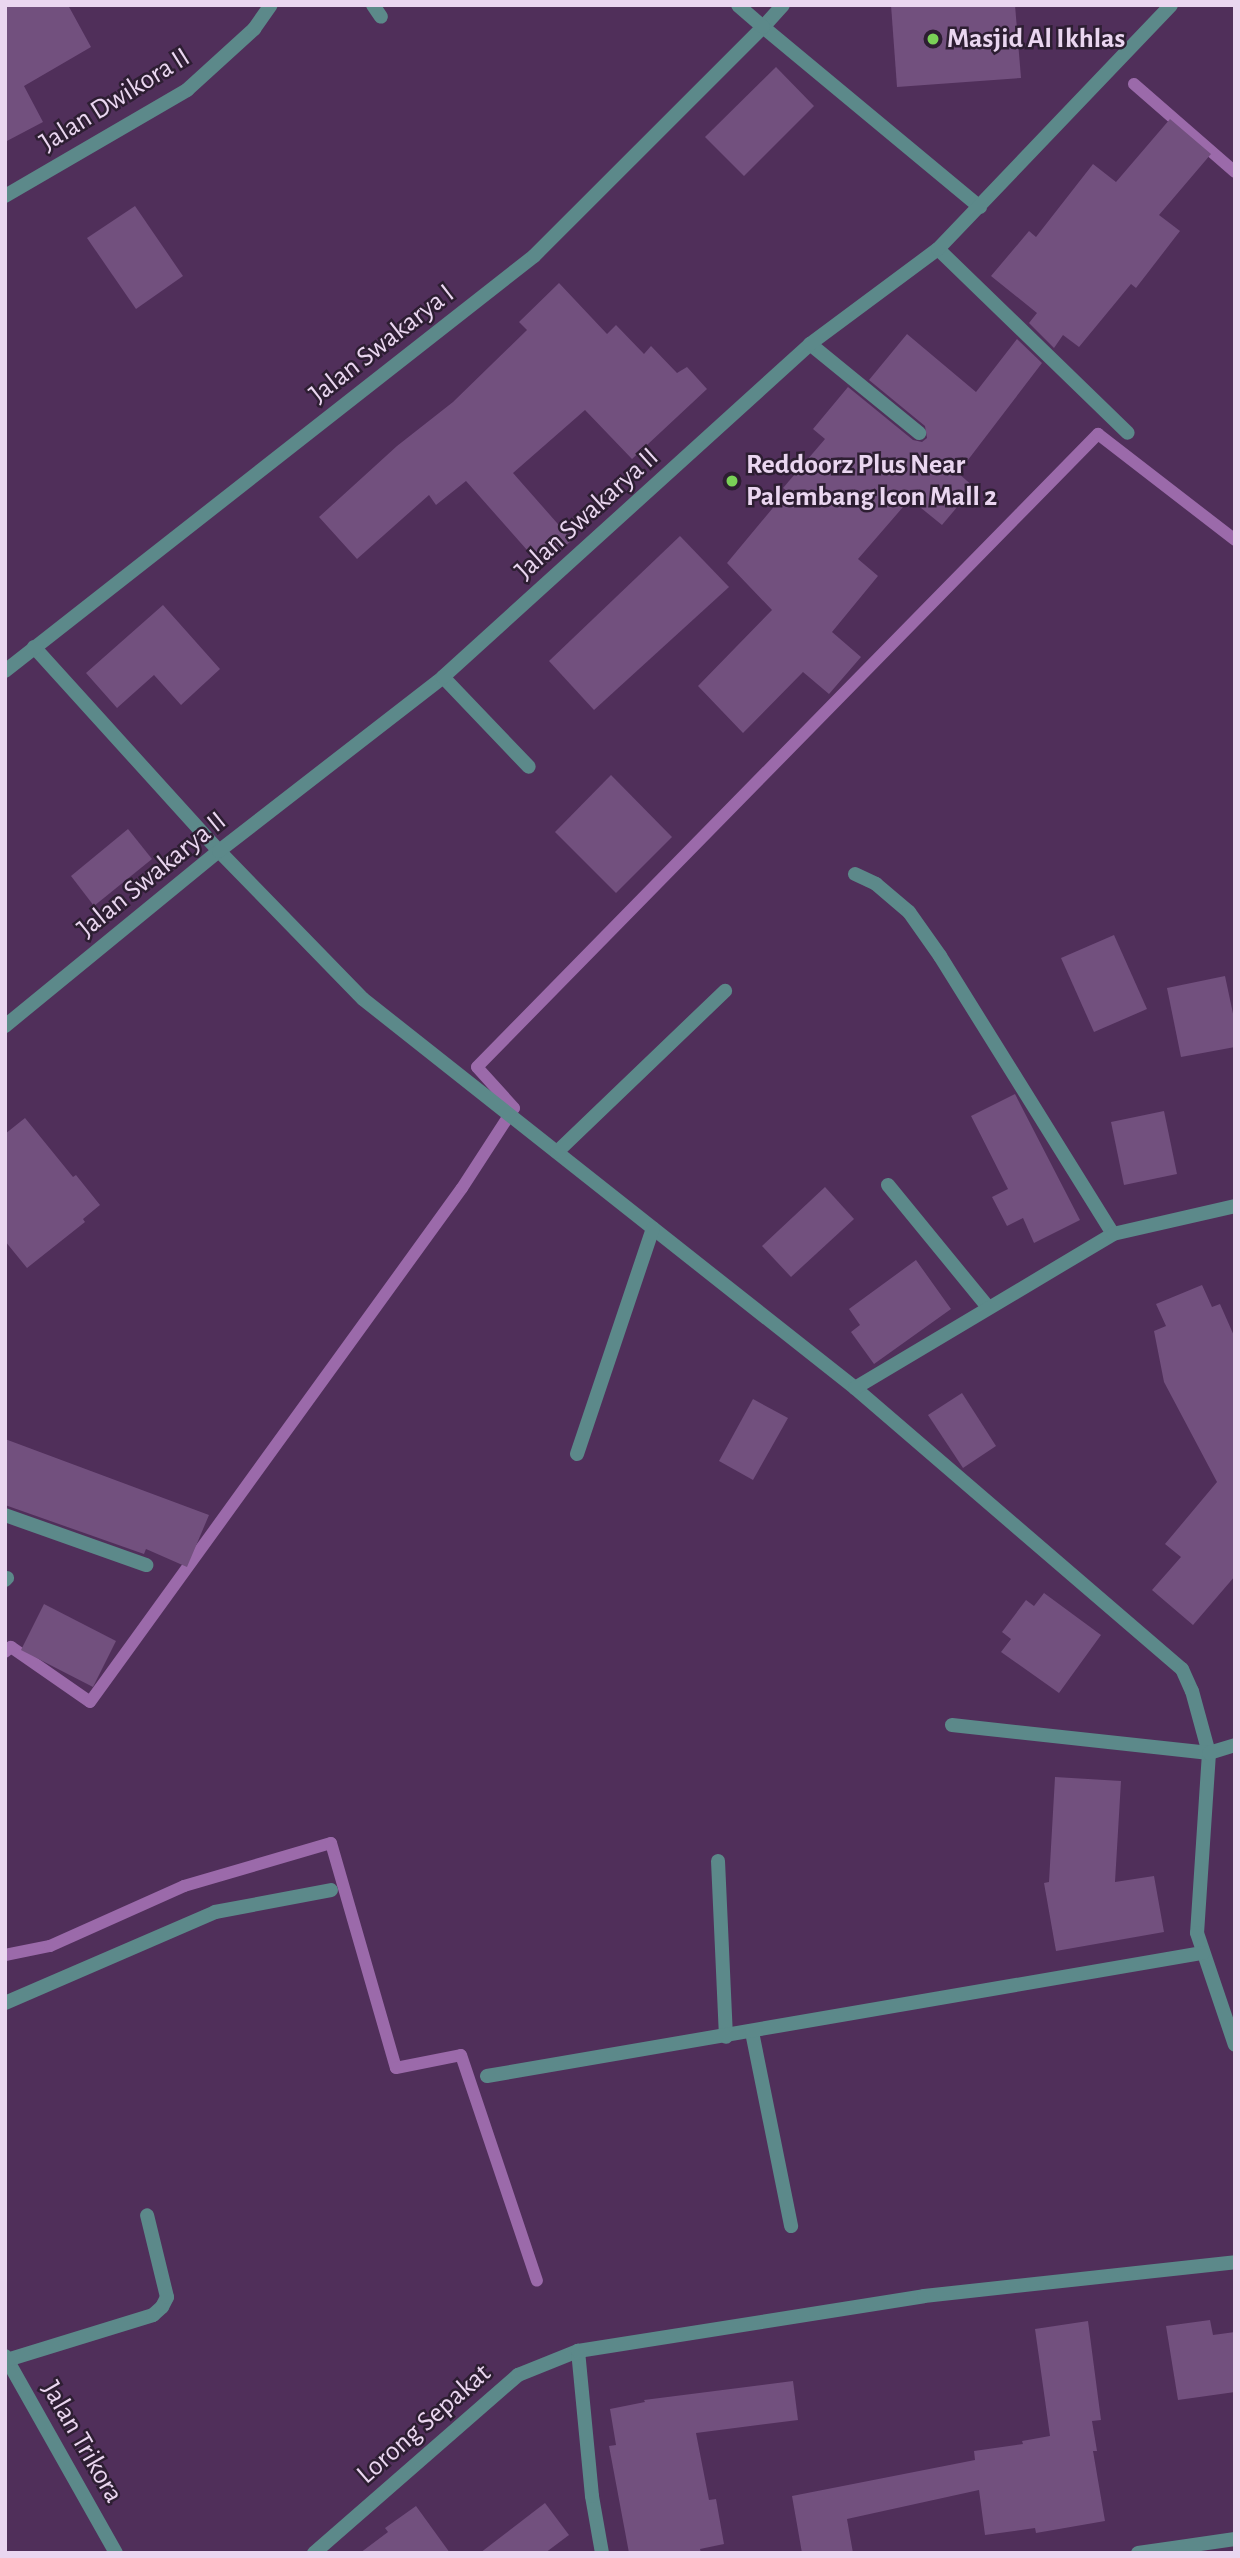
<!DOCTYPE html>
<style>
body{margin:0}
#map{position:relative;width:1240px;height:2558px;overflow:hidden;background:#502f5a;font-family:"Alegreya Sans",sans-serif}
div>[style]{position:absolute}
.stream>*{height:12px;margin:-6px;padding:0 6px;transform-origin:6px;border-radius:6px;background:#9b6aaa}
.building>*{inset:0;background:#72507e}
.lane>*{height:14px;margin:-7px;padding:0 7px;transform-origin:7px;border-radius:7px;background:#5c898a}
.street>*{height:14px;margin:-7px;padding:0 7px;transform-origin:7px;border-radius:7px;background:#5c898a}
.dots>*{width:19px;height:19px;translate:-50% -50%;box-sizing:border-box;border:4px solid #2d1e32;border-radius:50%}
span{translate:-50% -50%;white-space:nowrap;text-align:center;line-height:1.15;-webkit-text-stroke:5px #2d1e32;paint-order:stroke}
.poi-label{font-size:28px;color:#ead6f0;font-weight:700}
.left{translate:0 -50%;text-align:left}
.street-label{font-size:28px;color:#ead6f0}
.frame{position:absolute;inset:0;border:7px solid #ead6f0;pointer-events:none}
</style>
<div id="map">
<div class="stream">
<i style="left:1134px;top:84px;width:134px;rotate:41.1deg"></i>
<i style="left:5px;top:1652px;width:8px;rotate:-40deg"></i>
<i style="left:11px;top:1647px;width:96px;rotate:34.8deg"></i>
<i style="left:90px;top:1702px;width:634px;rotate:-54.11deg"></i>
<i style="left:462px;top:1188px;width:95px;rotate:-57deg"></i>
<i style="left:514px;top:1108px;width:55px;rotate:-132.1deg"></i>
<i style="left:477px;top:1067px;width:887px;rotate:-45.55deg"></i>
<i style="left:1098px;top:434px;width:173px;rotate:37.7deg"></i>
<i style="left:5px;top:1955px;width:46px;rotate:-11.3deg"></i>
<i style="left:50px;top:1946px;width:147px;rotate:-24.1deg"></i>
<i style="left:184px;top:1886px;width:153px;rotate:-16.3deg"></i>
<i style="left:331px;top:1843px;width:234px;rotate:73.9deg"></i>
<i style="left:396px;top:2068px;width:66px;rotate:-11.3deg"></i>
<i style="left:461px;top:2055px;width:238px;rotate:71.4deg"></i>
</div>
<div class="building">
<i style="clip-path:polygon(5px 5px,68px 5px,91px 47px,24px 86px,43px 122px,5px 142px)"></i>
<i style="clip-path:polygon(891px 5px,1015px 5px,1021px 78px,897px 87px)"></i>
<i style="clip-path:polygon(776px 67px,814px 106px,744px 176px,705px 137px)"></i>
<i style="clip-path:polygon(1170px 119px,1211px 154px,1159px 215px,1180px 231px,1136px 288px,1131px 284px,1079px 347px,1063px 335px,1054px 348px,1029px 323px,1037px 313px,991px 276px,1029px 231px,1036px 237px,1093px 164px,1116px 182px)"></i>
<i style="clip-path:polygon(135px 206px,183px 276px,136px 309px,87px 238px)"></i>
<i style="clip-path:polygon(559px 283px,607px 334px,616px 325px,644px 354px,651px 346px,677px 373px,687px 367px,707px 389px,632px 459px,585px 410px,513px 473px,572px 540px,542px 567px,466px 481px,436px 505px,429px 495px,357px 559px,319px 517px,397px 446px,453px 402px,527px 330px,519px 322px)"></i>
<i style="clip-path:polygon(907px 334px,976px 392px,1017px 339px,1042px 363px,958px 473px,974px 487px,942px 525px,910px 499px,858px 559px,878px 576px,832px 632px,861px 657px,829px 694px,803px 672px,743px 733px,698px 686px,772px 610px,727px 563px,787px 491px,783px 488px,825px 439px,813px 429px,848px 387px,913px 440px,922px 442px,927px 438px,925px 426px,869px 380px)"></i>
<i style="clip-path:polygon(680px 536px,729px 587px,594px 710px,549px 661px)"></i>
<i style="clip-path:polygon(163px 605px,220px 669px,181px 705px,154px 675px,117px 708px,86px 673px)"></i>
<i style="clip-path:polygon(611px 775px,672px 837px,616px 893px,555px 832px)"></i>
<i style="clip-path:polygon(128px 829px,152px 859px,94px 906px,71px 876px)"></i>
<i style="clip-path:polygon(1114px 935px,1147px 1009px,1094px 1032px,1061px 958px)"></i>
<i style="clip-path:polygon(1225px 976px,1235px 1023px,1235px 1047px,1181px 1057px,1167px 988px)"></i>
<i style="clip-path:polygon(1015px 1094px,1080px 1220px,1034px 1243px,1023px 1218px,1007px 1226px,992px 1197px,1008px 1189px,971px 1116px)"></i>
<i style="clip-path:polygon(1164px 1111px,1177px 1174px,1124px 1185px,1111px 1122px)"></i>
<i style="clip-path:polygon(25px 1118px,73px 1177px,76px 1175px,100px 1205px,83px 1219px,85px 1222px,27px 1268px,5px 1241px,5px 1134px)"></i>
<i style="clip-path:polygon(825px 1187px,854px 1219px,791px 1277px,762px 1246px)"></i>
<i style="clip-path:polygon(916px 1260px,951px 1309px,874px 1364px,851px 1332px,860px 1325px,849px 1309px)"></i>
<i style="clip-path:polygon(1202px 1285px,1212px 1307px,1220px 1304px,1235px 1338px,1235px 1576px,1193px 1625px,1152px 1590px,1181px 1557px,1165px 1544px,1217px 1482px,1164px 1382px,1154px 1331px,1166px 1326px,1156px 1304px)"></i>
<i style="clip-path:polygon(962px 1393px,996px 1446px,963px 1468px,928px 1415px)"></i>
<i style="clip-path:polygon(753px 1399px,788px 1418px,753px 1480px,719px 1461px)"></i>
<i style="clip-path:polygon(5px 1439px,209px 1515px,187px 1567px,146px 1549px,144px 1554px,5px 1505px)"></i>
<i style="clip-path:polygon(1044px 1593px,1101px 1635px,1059px 1693px,1001px 1652px,1011px 1639px,1002px 1632px,1026px 1600px,1034px 1606px)"></i>
<i style="clip-path:polygon(44px 1604px,116px 1641px,93px 1687px,21px 1650px)"></i>
<i style="clip-path:polygon(1055px 1777px,1121px 1781px,1115px 1882px,1154px 1876px,1164px 1932px,1056px 1951px,1044px 1883px,1049px 1882px)"></i>
<i style="clip-path:polygon(1210px 2320px,1213px 2335px,1235px 2332px,1235px 2392px,1178px 2400px,1166px 2326px)"></i>
<i style="clip-path:polygon(1088px 2321px,1101px 2420px,1092px 2421px,1097px 2451px,1093px 2451px,1105px 2521px,1036px 2533px,1035px 2528px,985px 2535px,979px 2490px,847px 2519px,853px 2553px,802px 2553px,792px 2496px,975px 2460px,974px 2451px,1023px 2444px,1022px 2441px,1050px 2436px,1035px 2329px)"></i>
<i style="clip-path:polygon(793px 2381px,798px 2420px,696px 2433px,709px 2500px,716px 2499px,724px 2544px,700px 2549px,701px 2553px,629px 2553px,609px 2446px,616px 2445px,610px 2409px,645px 2402px,644px 2400px)"></i>
<i style="clip-path:polygon(545px 2503px,569px 2535px,545px 2553px,480px 2553px)"></i>
<i style="clip-path:polygon(416px 2506px,450px 2553px,360px 2553px,388px 2532px,385px 2528px)"></i>
</div>
<div class="lane">
<i style="left:373px;top:5px;width:14px;rotate:56deg"></i>
<i style="left:443px;top:677px;width:124px;rotate:46.3deg"></i>
</div>
<div class="street">
<i style="left:783px;top:5px;width:30px;rotate:132deg"></i>
<i style="left:763px;top:27px;width:282px;rotate:39.7deg"></i>
<i style="left:5px;top:196px;width:211px;rotate:-30.2deg"></i>
<i style="left:187px;top:90px;width:91px;rotate:-42.3deg"></i>
<i style="left:254px;top:29px;width:29px;rotate:-55deg"></i>
<i style="left:938px;top:249px;width:264px;rotate:44.1deg"></i>
<i style="left:810px;top:344px;width:141px;rotate:39.2deg"></i>
<i style="left:34px;top:647px;width:275px;rotate:47.8deg"></i>
<i style="left:219px;top:851px;width:206px;rotate:45.8deg"></i>
<i style="left:363px;top:999px;width:627px;rotate:38.33deg"></i>
<i style="left:855px;top:1388px;width:431px;rotate:40.7deg"></i>
<i style="left:1182px;top:1669px;width:24px;rotate:66deg"></i>
<i style="left:1192px;top:1691px;width:64px;rotate:74.7deg"></i>
<i style="left:1209px;top:1753px;width:180px;rotate:93.8deg"></i>
<i style="left:1197px;top:1933px;width:118px;rotate:71.3deg"></i>
<i style="left:5px;top:671px;width:672px;rotate:-38.11deg"></i>
<i style="left:534px;top:256px;width:324px;rotate:-45deg"></i>
<i style="left:763px;top:27px;width:33px;rotate:-139deg"></i>
<i style="left:855px;top:874px;width:23px;rotate:25deg"></i>
<i style="left:876px;top:884px;width:43px;rotate:40.3deg"></i>
<i style="left:909px;top:912px;width:54px;rotate:54.8deg"></i>
<i style="left:940px;top:956px;width:327px;rotate:58.1deg"></i>
<i style="left:5px;top:1026px;width:276px;rotate:-39.3deg"></i>
<i style="left:219px;top:851px;width:284px;rotate:-37.8deg"></i>
<i style="left:443px;top:677px;width:496px;rotate:-42.2deg"></i>
<i style="left:810px;top:344px;width:159px;rotate:-36.6deg"></i>
<i style="left:938px;top:249px;width:337px;rotate:-46.3deg"></i>
<i style="left:557px;top:1152px;width:233px;rotate:-43.8deg"></i>
<i style="left:888px;top:1185px;width:158px;rotate:50.7deg"></i>
<i style="left:855px;top:1388px;width:300px;rotate:-30.8deg"></i>
<i style="left:1113px;top:1234px;width:125px;rotate:-12.9deg"></i>
<i style="left:577px;top:1454px;width:238px;rotate:-71.4deg"></i>
<i style="left:5px;top:1515px;width:150px;rotate:19.5deg"></i>
<i style="left:5px;top:1580px;width:3px;rotate:-45deg"></i>
<i style="left:952px;top:1725px;width:259px;rotate:6.2deg"></i>
<i style="left:1209px;top:1753px;width:27px;rotate:-17deg"></i>
<i style="left:718px;top:1861px;width:176px;rotate:87.4deg"></i>
<i style="left:5px;top:2003px;width:229px;rotate:-23.4deg"></i>
<i style="left:215px;top:1912px;width:118px;rotate:-10.7deg"></i>
<i style="left:752px;top:2032px;width:198px;rotate:78.6deg"></i>
<i style="left:487px;top:2076px;width:726px;rotate:-9.76deg"></i>
<i style="left:5px;top:2356px;width:226px;rotate:60.6deg"></i>
<i style="left:7px;top:2360px;width:153px;rotate:-17.1deg"></i>
<i style="left:153px;top:2315px;width:12px;rotate:-42deg"></i>
<i style="left:162px;top:2307px;width:11px;rotate:-63deg"></i>
<i style="left:167px;top:2297px;width:84px;rotate:-103.7deg"></i>
<i style="left:314px;top:2553px;width:271px;rotate:-41.1deg"></i>
<i style="left:518px;top:2375px;width:65px;rotate:-21.8deg"></i>
<i style="left:602px;top:2553px;width:58px;rotate:-100deg"></i>
<i style="left:592px;top:2496px;width:146px;rotate:-95.5deg"></i>
<i style="left:578px;top:2351px;width:350px;rotate:-9deg"></i>
<i style="left:924px;top:2296px;width:313px;rotate:-6.2deg"></i>
<i style="left:1138px;top:2553px;width:98px;rotate:-8.2deg"></i>
</div>
<div class="dots">
<i style="left:933px;top:39px;background:#7ad157"></i>
<i style="left:732px;top:481px;background:#7ad157"></i>
</div>
<div class="poi-label">
<span class="left" style="left:947px;top:39px">Masjid Al Ikhlas</span>
<span class="left" style="left:746px;top:481px">Reddoorz Plus Near<br>Palembang Icon Mall 2</span>
</div>
<div class="street-label">
<span style="left:115px;top:100px;rotate:-32deg">Jalan Dwikora II</span>
<span style="left:382px;top:344px;rotate:-38deg">Jalan Swakarya I</span>
<span style="left:587px;top:514px;rotate:-42deg">Jalan Swakarya II</span>
<span style="left:152px;top:875px;rotate:-39deg">Jalan Swakarya II</span>
<span style="left:424px;top:2424px;rotate:-41deg">Lorong Sepakat</span>
<span style="left:82px;top:2442px;rotate:60deg">Jalan Trikora</span>
</div>
<div class="frame"></div>
</div>
